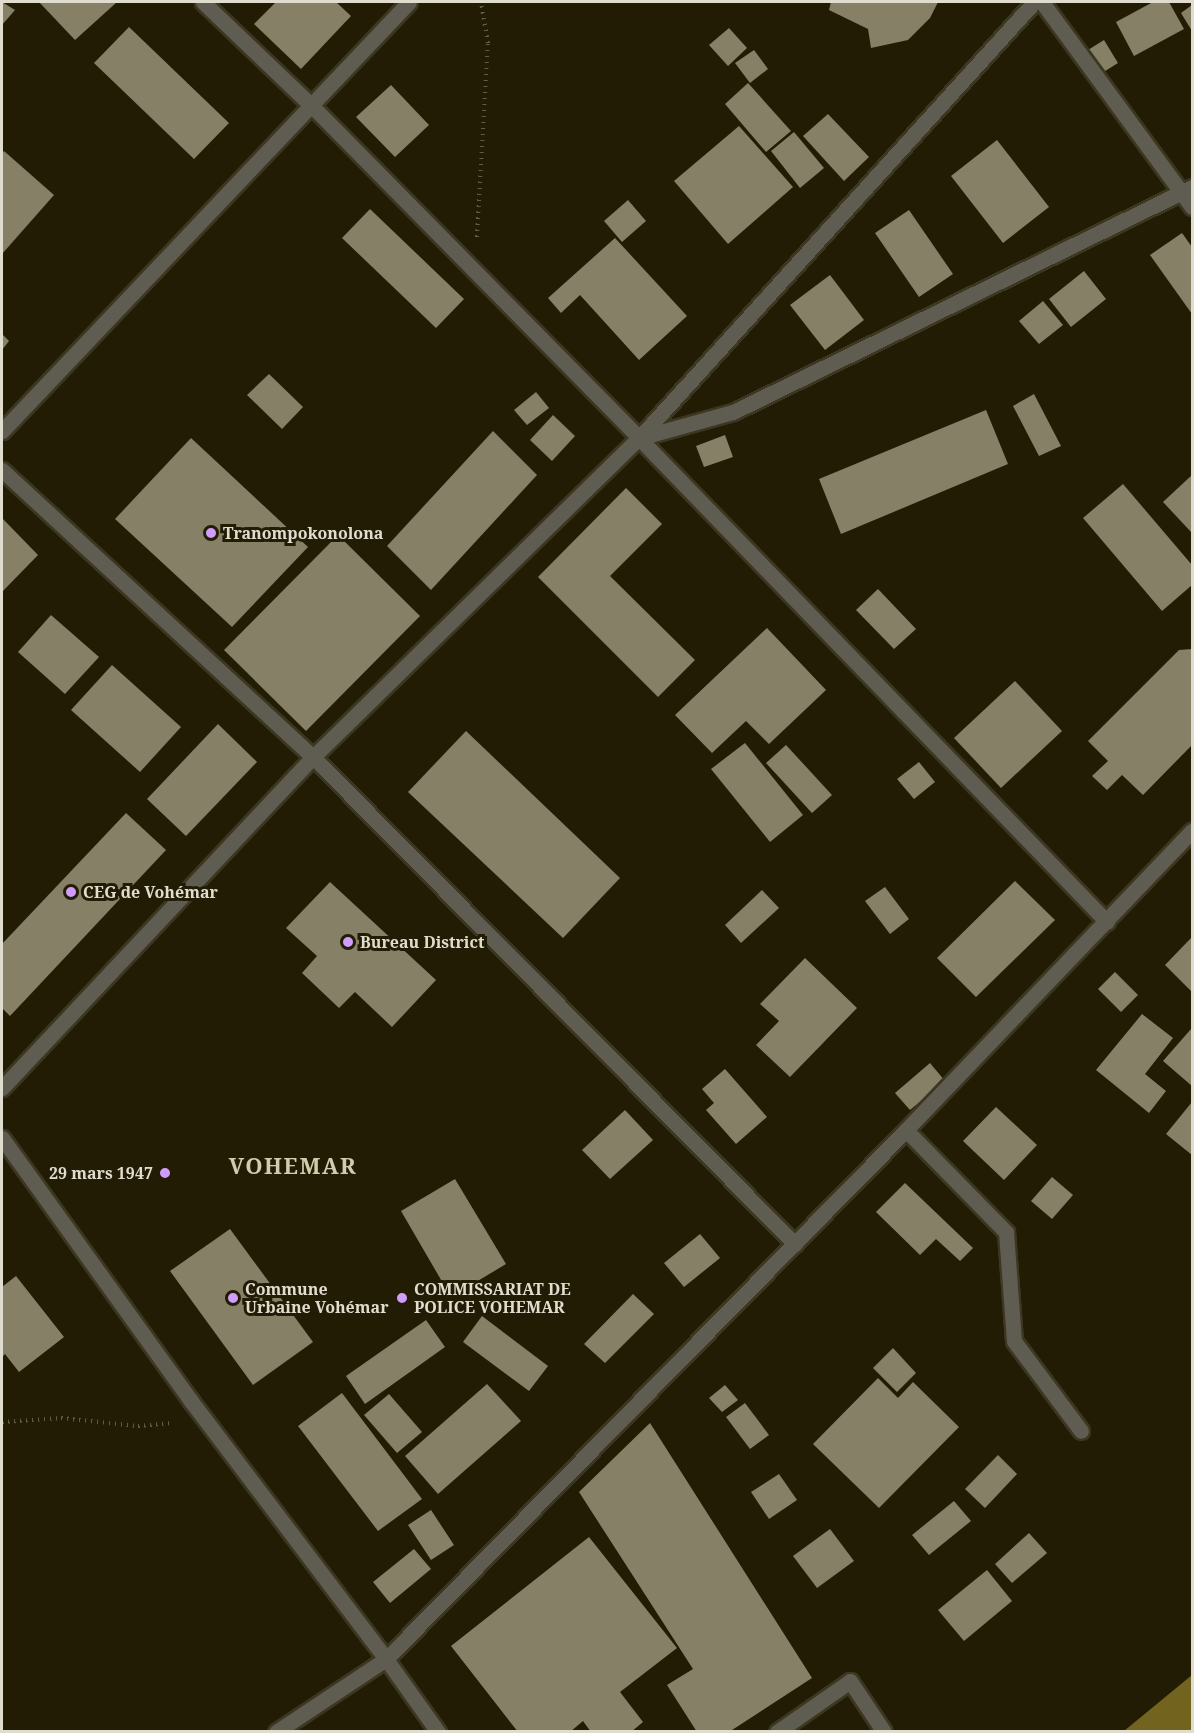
<!DOCTYPE html>
<meta charset="utf-8">
<style>
body{margin:0}
#map{position:relative;width:1194px;height:1733px;overflow:hidden;background:#221c05;font-family:"Noto Serif",serif}
div>[style]{position:absolute}
.water>*{inset:0;background:#72641f}
.building>*{inset:0;background:#868066}
.path>*{height:4px;margin-top:-2px;transform-origin:0;background:repeating-linear-gradient(90deg,#615c48 0 1.5px,transparent 0 6px)}
.roads{filter:drop-shadow(2px 0 #3d3721) drop-shadow(-2px 0 #3d3721) drop-shadow(0 2px #3d3721) drop-shadow(0 -2px #3d3721)}
.service>*{height:15px;margin:-7.5px;padding:0 7.5px;transform-origin:7.5px;border-radius:7.5px;background:#5f5d52}
.minor>*{height:15px;margin:-7.5px;padding:0 7.5px;transform-origin:7.5px;border-radius:7.5px;background:#5f5d52}
.tertiary>*{height:15px;margin:-7.5px;padding:0 7.5px;transform-origin:7.5px;border-radius:7.5px;background:#5f5d52}
.dots>*{width:16px;height:16px;translate:-50% -50%;box-sizing:border-box;border:3px solid #221c05;border-radius:50%}
span{translate:-50% -50%;white-space:nowrap;text-align:center;line-height:1.15;-webkit-text-stroke:6px #221c05;paint-order:stroke}
.poi-label{font-size:16px;color:#e0ddcf;font-weight:700}
.left{translate:0 -50%;text-align:left}
.right{translate:-100% -50%;text-align:right}
.district-label{font-size:22px;color:#d2ccaf;font-weight:700;letter-spacing:1.5px}
.frame{position:absolute;inset:0;border:3px solid #e0ddcf;pointer-events:none}
</style>
<div id="map">
<div class="water">
<i style="clip-path:polygon(1192px 1675px,1192px 1731px,1124px 1731px)"></i>
</div>
<div class="building">
<i style="clip-path:polygon(2px 2px,15px 10px,2px 25px)"></i>
<i style="clip-path:polygon(39px 2px,117px 2px,75px 40px)"></i>
<i style="clip-path:polygon(276px 2px,336px 2px,351px 16px,301px 69px,254px 24px)"></i>
<i style="clip-path:polygon(831px 2px,938px 2px,930px 18px,908px 40px,871px 48px,868px 29px,829px 10px)"></i>
<i style="clip-path:polygon(1153px 2px,1169px 2px,1184px 29px,1134px 56px,1116px 22px)"></i>
<i style="clip-path:polygon(1192px 5px,1192px 31px,1181px 13px)"></i>
<i style="clip-path:polygon(129px 27px,229px 123px,194px 159px,94px 63px)"></i>
<i style="clip-path:polygon(729px 28px,747px 48px,728px 66px,709px 45px)"></i>
<i style="clip-path:polygon(1104px 40px,1118px 63px,1102px 73px,1088px 50px)"></i>
<i style="clip-path:polygon(754px 50px,768px 69px,750px 83px,735px 63px)"></i>
<i style="clip-path:polygon(748px 83px,791px 131px,766px 152px,725px 104px)"></i>
<i style="clip-path:polygon(391px 85px,429px 125px,395px 157px,356px 117px)"></i>
<i style="clip-path:polygon(828px 114px,869px 157px,844px 181px,803px 136px)"></i>
<i style="clip-path:polygon(739px 126px,793px 187px,728px 244px,674px 181px)"></i>
<i style="clip-path:polygon(794px 132px,824px 168px,800px 188px,771px 151px)"></i>
<i style="clip-path:polygon(997px 140px,1049px 207px,1003px 243px,951px 176px)"></i>
<i style="clip-path:polygon(4px 151px,54px 195px,2px 254px,2px 154px)"></i>
<i style="clip-path:polygon(628px 200px,646px 221px,622px 242px,604px 221px)"></i>
<i style="clip-path:polygon(370px 209px,464px 299px,436px 328px,342px 238px)"></i>
<i style="clip-path:polygon(909px 210px,953px 274px,919px 297px,875px 233px)"></i>
<i style="clip-path:polygon(1182px 233px,1192px 247px,1192px 314px,1150px 255px)"></i>
<i style="clip-path:polygon(615px 238px,687px 316px,639px 360px,580px 295px,561px 313px,548px 298px)"></i>
<i style="clip-path:polygon(1084px 271px,1106px 299px,1071px 327px,1049px 299px)"></i>
<i style="clip-path:polygon(830px 275px,864px 320px,825px 350px,790px 305px)"></i>
<i style="clip-path:polygon(1043px 301px,1063px 325px,1039px 344px,1019px 321px)"></i>
<i style="clip-path:polygon(2px 334px,9px 341px,2px 350px)"></i>
<i style="clip-path:polygon(269px 374px,303px 407px,282px 429px,247px 395px)"></i>
<i style="clip-path:polygon(536px 392px,549px 408px,527px 425px,514px 410px)"></i>
<i style="clip-path:polygon(1034px 394px,1061px 446px,1039px 456px,1013px 406px)"></i>
<i style="clip-path:polygon(986px 410px,1008px 464px,841px 534px,819px 479px)"></i>
<i style="clip-path:polygon(553px 415px,575px 436px,552px 461px,530px 440px)"></i>
<i style="clip-path:polygon(493px 431px,537px 475px,431px 590px,387px 546px)"></i>
<i style="clip-path:polygon(725px 435px,733px 457px,704px 467px,696px 446px)"></i>
<i style="clip-path:polygon(191px 438px,308px 547px,232px 627px,115px 519px)"></i>
<i style="clip-path:polygon(1192px 475px,1192px 533px,1163px 502px)"></i>
<i style="clip-path:polygon(1123px 484px,1192px 565px,1192px 585px,1162px 611px,1083px 518px)"></i>
<i style="clip-path:polygon(626px 488px,662px 524px,610px 576px,695px 660px,658px 697px,538px 577px)"></i>
<i style="clip-path:polygon(2px 518px,38px 555px,2px 592px)"></i>
<i style="clip-path:polygon(338px 535px,420px 616px,306px 731px,224px 650px)"></i>
<i style="clip-path:polygon(878px 589px,916px 629px,894px 649px,856px 610px)"></i>
<i style="clip-path:polygon(51px 615px,99px 657px,65px 694px,18px 652px)"></i>
<i style="clip-path:polygon(767px 628px,826px 690px,769px 744px,746px 721px,712px 753px,675px 715px)"></i>
<i style="clip-path:polygon(1192px 649px,1192px 745px,1143px 795px,1122px 775px,1107px 790px,1092px 776px,1108px 761px,1088px 741px,1179px 650px)"></i>
<i style="clip-path:polygon(112px 665px,181px 727px,140px 772px,71px 710px)"></i>
<i style="clip-path:polygon(1015px 681px,1062px 731px,1001px 788px,954px 738px)"></i>
<i style="clip-path:polygon(218px 724px,257px 762px,186px 836px,147px 799px)"></i>
<i style="clip-path:polygon(466px 731px,620px 878px,563px 938px,408px 792px)"></i>
<i style="clip-path:polygon(745px 743px,803px 815px,770px 842px,711px 769px)"></i>
<i style="clip-path:polygon(786px 745px,832px 795px,812px 813px,766px 763px)"></i>
<i style="clip-path:polygon(919px 762px,935px 782px,914px 799px,897px 779px)"></i>
<i style="clip-path:polygon(126px 813px,166px 850px,10px 1016px,2px 1008px,2px 944px)"></i>
<i style="clip-path:polygon(1015px 881px,1055px 920px,976px 997px,937px 958px)"></i>
<i style="clip-path:polygon(330px 882px,436px 980px,392px 1027px,355px 992px,339px 1008px,302px 973px,317px 956px,286px 928px)"></i>
<i style="clip-path:polygon(885px 887px,909px 919px,890px 934px,865px 901px)"></i>
<i style="clip-path:polygon(762px 890px,779px 908px,741px 943px,725px 925px)"></i>
<i style="clip-path:polygon(1192px 937px,1192px 992px,1165px 965px)"></i>
<i style="clip-path:polygon(805px 958px,857px 1008px,790px 1077px,756px 1045px,779px 1021px,760px 1004px)"></i>
<i style="clip-path:polygon(1115px 972px,1138px 995px,1121px 1012px,1098px 989px)"></i>
<i style="clip-path:polygon(1142px 1014px,1173px 1038px,1145px 1074px,1166px 1091px,1149px 1113px,1096px 1070px)"></i>
<i style="clip-path:polygon(1191px 1029px,1192px 1030px,1192px 1086px,1163px 1061px)"></i>
<i style="clip-path:polygon(930px 1063px,945px 1081px,910px 1110px,895px 1093px)"></i>
<i style="clip-path:polygon(725px 1069px,767px 1117px,736px 1144px,706px 1110px,714px 1103px,702px 1089px)"></i>
<i style="clip-path:polygon(1192px 1102px,1192px 1155px,1166px 1134px)"></i>
<i style="clip-path:polygon(996px 1107px,1037px 1145px,1004px 1180px,963px 1141px)"></i>
<i style="clip-path:polygon(625px 1110px,653px 1140px,610px 1179px,582px 1150px)"></i>
<i style="clip-path:polygon(1052px 1177px,1073px 1195px,1052px 1219px,1031px 1201px)"></i>
<i style="clip-path:polygon(455px 1179px,506px 1264px,451px 1297px,401px 1211px)"></i>
<i style="clip-path:polygon(905px 1183px,973px 1248px,960px 1261px,936px 1239px,920px 1255px,876px 1212px)"></i>
<i style="clip-path:polygon(230px 1229px,313px 1342px,253px 1385px,170px 1271px)"></i>
<i style="clip-path:polygon(700px 1234px,720px 1258px,684px 1287px,664px 1263px)"></i>
<i style="clip-path:polygon(16px 1276px,64px 1337px,19px 1372px,5px 1354px,2px 1357px,2px 1287px)"></i>
<i style="clip-path:polygon(633px 1294px,654px 1314px,605px 1363px,584px 1344px)"></i>
<i style="clip-path:polygon(482px 1316px,548px 1366px,529px 1391px,463px 1342px)"></i>
<i style="clip-path:polygon(426px 1320px,445px 1347px,365px 1404px,346px 1376px)"></i>
<i style="clip-path:polygon(893px 1348px,916px 1373px,897px 1392px,873px 1368px)"></i>
<i style="clip-path:polygon(878px 1378px,898px 1398px,913px 1382px,959px 1427px,879px 1508px,813px 1444px)"></i>
<i style="clip-path:polygon(487px 1384px,521px 1421px,438px 1494px,405px 1456px)"></i>
<i style="clip-path:polygon(725px 1385px,738px 1400px,722px 1412px,709px 1398px)"></i>
<i style="clip-path:polygon(342px 1393px,422px 1499px,378px 1531px,298px 1426px)"></i>
<i style="clip-path:polygon(389px 1394px,422px 1432px,397px 1453px,364px 1415px)"></i>
<i style="clip-path:polygon(745px 1403px,769px 1435px,750px 1449px,726px 1417px)"></i>
<i style="clip-path:polygon(650px 1423px,812px 1678px,729px 1732px,697px 1732px,667px 1685px,693px 1669px,579px 1492px)"></i>
<i style="clip-path:polygon(998px 1455px,1017px 1474px,985px 1508px,965px 1489px)"></i>
<i style="clip-path:polygon(779px 1474px,797px 1500px,769px 1519px,751px 1492px)"></i>
<i style="clip-path:polygon(954px 1501px,971px 1521px,929px 1555px,912px 1535px)"></i>
<i style="clip-path:polygon(431px 1510px,454px 1545px,431px 1560px,408px 1525px)"></i>
<i style="clip-path:polygon(830px 1529px,854px 1561px,817px 1588px,793px 1556px)"></i>
<i style="clip-path:polygon(1029px 1533px,1047px 1553px,1012px 1583px,995px 1564px)"></i>
<i style="clip-path:polygon(589px 1537px,677px 1648px,620px 1692px,643px 1722px,631px 1732px,591px 1732px,583px 1721px,570px 1732px,518px 1732px,451px 1646px)"></i>
<i style="clip-path:polygon(414px 1549px,431px 1569px,390px 1603px,373px 1582px)"></i>
<i style="clip-path:polygon(987px 1570px,1012px 1601px,964px 1641px,938px 1610px)"></i>
</div>
<div class="path">
<i style="left:477px;top:237px;width:194px;rotate:-86.8deg"></i>
<i style="left:488px;top:43px;width:42px;rotate:-99.7deg"></i>
<i style="left:2px;top:1422px;width:59px;rotate:-3.9deg"></i>
<i style="left:61px;top:1418px;width:77px;rotate:5.9deg"></i>
<i style="left:138px;top:1426px;width:36px;rotate:-5deg"></i>
</div>
<div class="roads">
<div class="service">
<i style="left:906px;top:1130px;width:143px;rotate:45.6deg"></i>
<i style="left:1006px;top:1232px;width:109px;rotate:85.8deg"></i>
<i style="left:1014px;top:1341px;width:112px;rotate:53.3deg"></i>
<i style="left:386px;top:1659px;width:90px;rotate:54.5deg"></i>
<i style="left:777px;top:1732px;width:89px;rotate:-34.9deg"></i>
<i style="left:850px;top:1681px;width:61px;rotate:56.3deg"></i>
</div>
<div class="minor">
<i style="left:203px;top:2px;width:151px;rotate:43.7deg"></i>
<i style="left:312px;top:106px;width:466px;rotate:45.4deg"></i>
<i style="left:639px;top:438px;width:673px;rotate:45.96deg"></i>
<i style="left:1042px;top:2px;width:254px;rotate:53.8deg"></i>
<i style="left:2px;top:431px;width:591px;rotate:-46.51deg"></i>
<i style="left:639px;top:438px;width:98px;rotate:-15.5deg"></i>
<i style="left:733px;top:412px;width:511px;rotate:-26.11deg"></i>
<i style="left:2px;top:470px;width:423px;rotate:42.7deg"></i>
<i style="left:313px;top:757px;width:685px;rotate:45.3deg"></i>
<i style="left:276px;top:1732px;width:132px;rotate:-33.6deg"></i>
<i style="left:386px;top:1659px;width:742px;rotate:-45.49deg"></i>
<i style="left:906px;top:1130px;width:414px;rotate:-46.3deg"></i>
</div>
<div class="tertiary">
<i style="left:2px;top:1088px;width:454px;rotate:-46.8deg"></i>
<i style="left:313px;top:757px;width:456px;rotate:-44.4deg"></i>
<i style="left:639px;top:438px;width:588px;rotate:-47.82deg"></i>
<i style="left:2px;top:1138px;width:324px;rotate:54.3deg"></i>
<i style="left:191px;top:1401px;width:323px;rotate:52.9deg"></i>
</div>
</div>
<div class="dots">
<i style="left:211px;top:533px;background:#d09dff"></i>
<i style="left:71px;top:892px;background:#d09dff"></i>
<i style="left:348px;top:942px;background:#d09dff"></i>
<i style="left:165px;top:1173px;background:#d09dff"></i>
<i style="left:233px;top:1298px;background:#d09dff"></i>
<i style="left:402px;top:1298px;background:#d09dff"></i>
</div>
<div class="poi-label">
<span class="left" style="left:223px;top:533px">Tranompokonolona</span>
<span class="left" style="left:83px;top:892px">CEG de Vohémar</span>
<span class="left" style="left:360px;top:942px">Bureau District</span>
<span class="right" style="left:153px;top:1173px">29 mars 1947</span>
<span class="left" style="left:245px;top:1298px">Commune<br>Urbaine Vohémar</span>
<span class="left" style="left:414px;top:1298px">COMMISSARIAT DE<br>POLICE VOHEMAR</span>
</div>
<div class="district-label">
<span style="left:293px;top:1166px">VOHEMAR</span>
</div>
<div class="frame"></div>
</div>
